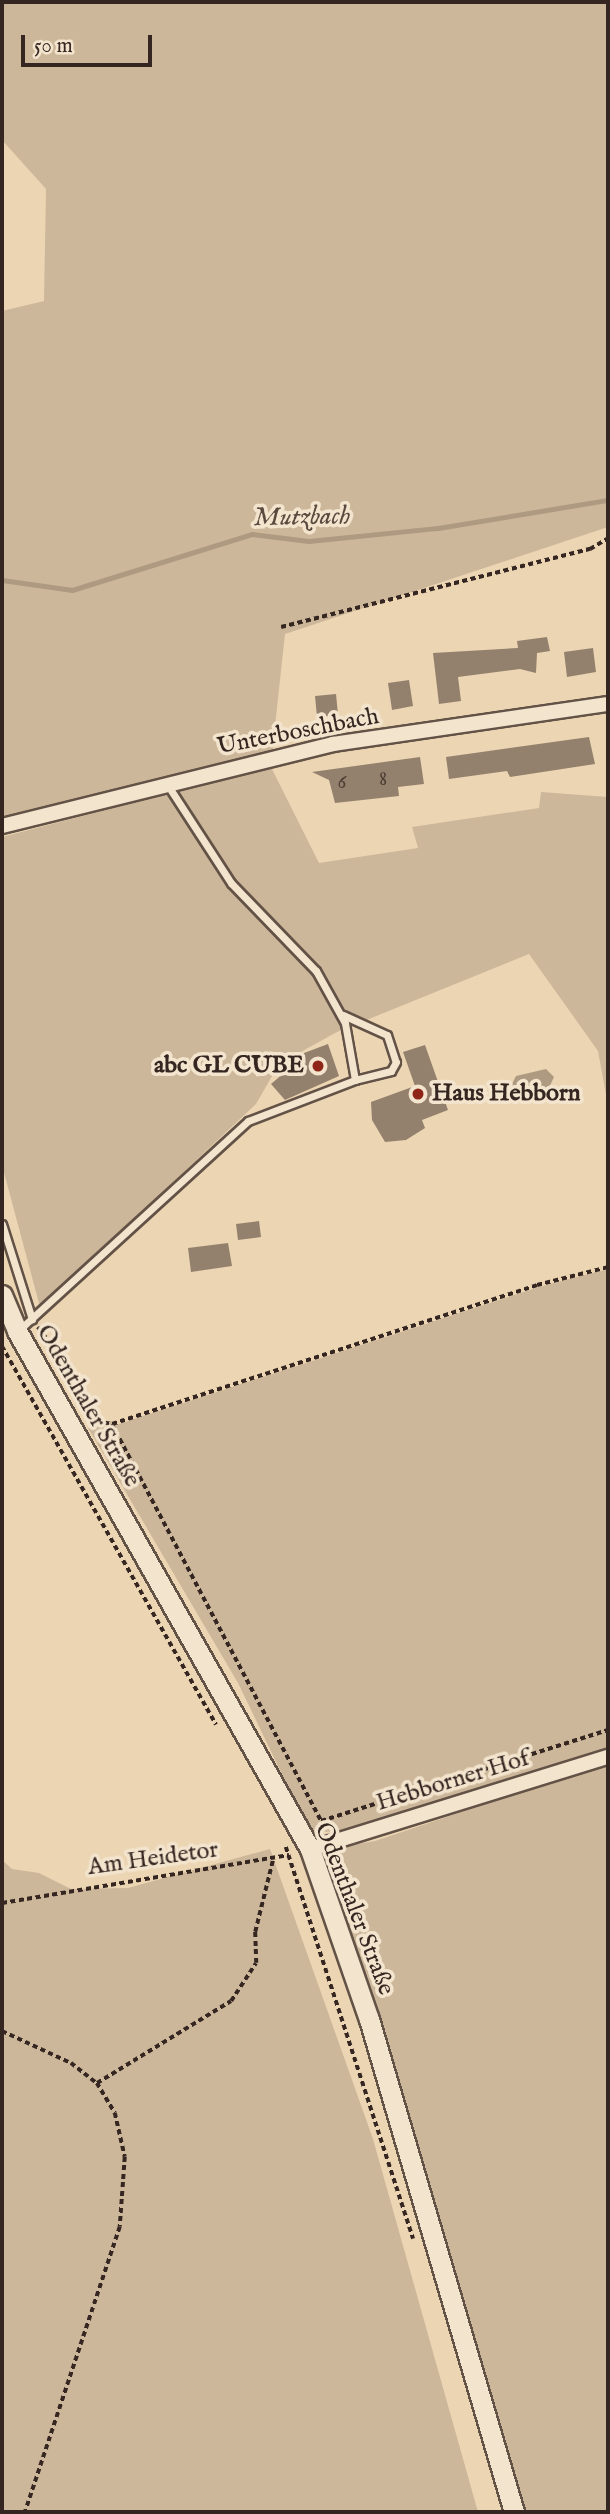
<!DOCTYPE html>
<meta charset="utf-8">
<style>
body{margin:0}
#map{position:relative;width:610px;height:2514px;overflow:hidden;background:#ecd5b3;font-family:"IM FELL English",serif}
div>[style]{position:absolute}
.green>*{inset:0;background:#cdb79a}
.water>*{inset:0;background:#ae9a81}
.stream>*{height:5px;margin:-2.5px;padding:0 2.5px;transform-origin:2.5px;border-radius:2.5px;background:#ae9a81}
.building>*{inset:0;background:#94816d}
.path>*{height:3.5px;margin-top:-1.75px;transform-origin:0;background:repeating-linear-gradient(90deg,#352621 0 5px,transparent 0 8.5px)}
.roads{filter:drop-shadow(2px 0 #635246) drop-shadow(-2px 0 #635246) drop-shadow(0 2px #635246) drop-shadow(0 -2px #635246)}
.service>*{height:7px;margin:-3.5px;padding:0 3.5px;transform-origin:3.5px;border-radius:3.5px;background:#f3e4ce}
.minor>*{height:14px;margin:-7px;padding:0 7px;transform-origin:7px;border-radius:7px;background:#f3e4ce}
.secondary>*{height:19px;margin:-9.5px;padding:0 9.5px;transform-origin:9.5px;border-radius:9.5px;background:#f3e4ce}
.dots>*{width:19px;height:19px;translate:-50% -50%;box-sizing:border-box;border:4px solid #f3e4ce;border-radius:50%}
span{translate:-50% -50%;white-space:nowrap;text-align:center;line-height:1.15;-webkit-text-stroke:7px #f3e4ce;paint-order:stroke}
.number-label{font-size:21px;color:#4d3d34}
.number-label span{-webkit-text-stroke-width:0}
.street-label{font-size:24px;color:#352621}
.poi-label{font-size:24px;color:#352621;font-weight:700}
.right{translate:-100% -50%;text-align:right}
.left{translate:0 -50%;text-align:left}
.water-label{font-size:26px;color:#59493e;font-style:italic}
.frame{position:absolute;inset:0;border:4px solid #352621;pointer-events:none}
.scale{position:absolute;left:21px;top:35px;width:131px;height:32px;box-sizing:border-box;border:4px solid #352621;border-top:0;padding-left:9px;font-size:21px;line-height:24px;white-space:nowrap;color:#352621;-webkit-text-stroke:5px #f3e4ce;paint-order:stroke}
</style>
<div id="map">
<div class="green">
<i style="clip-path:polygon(2px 2px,608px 2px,608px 527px,285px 634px,271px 763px,2px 824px,2px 311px,44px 301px,46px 189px,2px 140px)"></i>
<i style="clip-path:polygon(271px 767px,319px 863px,418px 848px,412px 827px,539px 808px,541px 792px,608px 797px,608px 1105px,598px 1051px,529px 954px,337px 1032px,279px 1064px,256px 1104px,40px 1307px,2px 1165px,2px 837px)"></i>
<i style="clip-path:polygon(608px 1269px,608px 1749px,349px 1831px,314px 1832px,306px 1824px,238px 1683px,88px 1428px,111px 1421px,116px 1425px,539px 1287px)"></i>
<i style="clip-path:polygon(608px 1763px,608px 2512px,524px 2512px,328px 1864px,335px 1851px,346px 1846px,375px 1841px)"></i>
<i style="clip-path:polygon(270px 1849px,373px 2139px,478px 2512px,2px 2512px,2px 1860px,12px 1869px,39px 1873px,71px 1889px,128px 1888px)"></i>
</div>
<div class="water">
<i style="clip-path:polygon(546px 1069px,554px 1077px,548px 1090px,526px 1104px,511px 1101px,510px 1088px,516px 1076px)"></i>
</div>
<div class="stream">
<i style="left:2px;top:580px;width:71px;rotate:8.1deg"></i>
<i style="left:72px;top:590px;width:189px;rotate:-17.3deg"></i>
<i style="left:252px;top:534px;width:57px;rotate:7deg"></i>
<i style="left:309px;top:541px;width:130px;rotate:-5.8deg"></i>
<i style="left:438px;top:528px;width:172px;rotate:-9.4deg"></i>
</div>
<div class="building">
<i style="clip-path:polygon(547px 637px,550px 651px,537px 653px,536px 673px,520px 669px,458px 677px,461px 701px,439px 704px,433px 653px,518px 648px,517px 641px)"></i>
<i style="clip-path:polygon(593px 648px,596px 672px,567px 677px,564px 652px)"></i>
<i style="clip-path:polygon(409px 680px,413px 706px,392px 710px,388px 683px)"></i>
<i style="clip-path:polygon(336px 694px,338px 715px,317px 717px,315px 696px)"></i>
<i style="clip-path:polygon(589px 737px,595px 764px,510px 777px,507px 771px,449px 779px,446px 757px)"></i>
<i style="clip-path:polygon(420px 757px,424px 784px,398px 787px,399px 796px,335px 803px,329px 780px,312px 772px)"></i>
<i style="clip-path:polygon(328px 1044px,339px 1076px,285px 1100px,271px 1084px,298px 1061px,296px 1056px)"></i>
<i style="clip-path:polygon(425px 1045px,448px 1110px,422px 1120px,425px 1128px,406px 1140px,385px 1142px,372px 1120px,371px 1102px,415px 1086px,403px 1052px)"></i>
<i style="clip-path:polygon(259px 1221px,261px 1237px,238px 1240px,236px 1224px)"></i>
<i style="clip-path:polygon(228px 1243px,232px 1266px,191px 1272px,188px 1248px)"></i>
</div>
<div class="path">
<i style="left:281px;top:627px;width:319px;rotate:-14.2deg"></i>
<i style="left:590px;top:549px;width:21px;rotate:-31deg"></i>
<i style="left:38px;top:1327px;width:31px;rotate:53deg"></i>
<i style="left:57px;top:1352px;width:63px;rotate:62.6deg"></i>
<i style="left:86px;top:1408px;width:16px;rotate:52deg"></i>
<i style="left:96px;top:1421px;width:16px;rotate:11deg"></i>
<i style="left:112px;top:1424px;width:447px;rotate:-18.1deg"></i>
<i style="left:537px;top:1285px;width:73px;rotate:-14.2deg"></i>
<i style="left:2px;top:1346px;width:435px;rotate:60.5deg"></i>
<i style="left:112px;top:1424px;width:449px;rotate:62.2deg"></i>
<i style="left:321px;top:1821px;width:301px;rotate:-17.6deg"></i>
<i style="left:286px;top:1847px;width:412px;rotate:72deg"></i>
<i style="left:2px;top:1903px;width:291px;rotate:-9.5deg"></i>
<i style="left:2px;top:2031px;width:76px;rotate:24.9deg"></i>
<i style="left:71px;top:2063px;width:33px;rotate:38deg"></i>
<i style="left:97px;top:2083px;width:35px;rotate:59deg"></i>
<i style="left:115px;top:2113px;width:45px;rotate:77.2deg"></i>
<i style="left:125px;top:2157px;width:70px;rotate:94.1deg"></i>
<i style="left:120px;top:2227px;width:300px;rotate:108.4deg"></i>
<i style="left:97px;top:2083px;width:157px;rotate:-31.5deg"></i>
<i style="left:231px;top:2001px;width:45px;rotate:-56.7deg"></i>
<i style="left:256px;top:1963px;width:31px;rotate:-92deg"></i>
<i style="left:255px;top:1932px;width:75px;rotate:-76.1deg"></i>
</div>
<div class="roads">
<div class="service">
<i style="left:343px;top:1015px;width:48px;rotate:24.4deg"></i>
<i style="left:387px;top:1035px;width:28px;rotate:72deg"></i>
<i style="left:396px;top:1062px;width:10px;rotate:119deg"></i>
<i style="left:391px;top:1071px;width:37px;rotate:166deg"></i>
<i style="left:2px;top:1224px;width:100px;rotate:72.5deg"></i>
<i style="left:19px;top:1330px;width:310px;rotate:-42.4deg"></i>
<i style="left:248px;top:1121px;width:115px;rotate:-21deg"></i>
<i style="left:355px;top:1080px;width:58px;rotate:-100deg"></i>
<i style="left:345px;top:1023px;width:60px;rotate:-119.1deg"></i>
<i style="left:316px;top:971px;width:122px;rotate:-134deg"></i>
<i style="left:231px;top:883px;width:118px;rotate:-122.9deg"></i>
</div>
<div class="minor">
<i style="left:2px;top:826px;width:341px;rotate:-13.9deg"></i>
<i style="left:333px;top:744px;width:278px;rotate:-8.3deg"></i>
<i style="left:310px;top:1849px;width:312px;rotate:-17.2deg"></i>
</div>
<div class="secondary">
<i style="left:2px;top:1295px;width:39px;rotate:67deg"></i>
<i style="left:17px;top:1331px;width:595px;rotate:60.51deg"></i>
<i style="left:310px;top:1849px;width:180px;rotate:70.9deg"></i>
<i style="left:369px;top:2019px;width:514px;rotate:73.61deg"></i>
</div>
</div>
<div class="dots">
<i style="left:318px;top:1066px;background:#8f2418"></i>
<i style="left:418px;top:1094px;background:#8f2418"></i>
</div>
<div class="number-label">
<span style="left:383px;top:780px">8</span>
<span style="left:342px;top:783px">6</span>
</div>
<div class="street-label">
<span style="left:298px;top:732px;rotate:-11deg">Unterboschbach</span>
<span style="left:88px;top:1406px;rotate:60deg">Odenthaler Straße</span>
<span style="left:453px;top:1781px;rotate:-17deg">Hebborner Hof</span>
<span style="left:153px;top:1859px;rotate:-8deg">Am Heidetor</span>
<span style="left:354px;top:1909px;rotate:69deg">Odenthaler Straße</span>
</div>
<div class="poi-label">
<span class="right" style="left:304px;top:1066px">abc GL CUBE</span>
<span class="left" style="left:432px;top:1094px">Haus Hebborn</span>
</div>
<div class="water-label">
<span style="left:302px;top:517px;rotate:-1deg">Mutzbach</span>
</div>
<div class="frame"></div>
<div class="scale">50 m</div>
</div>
